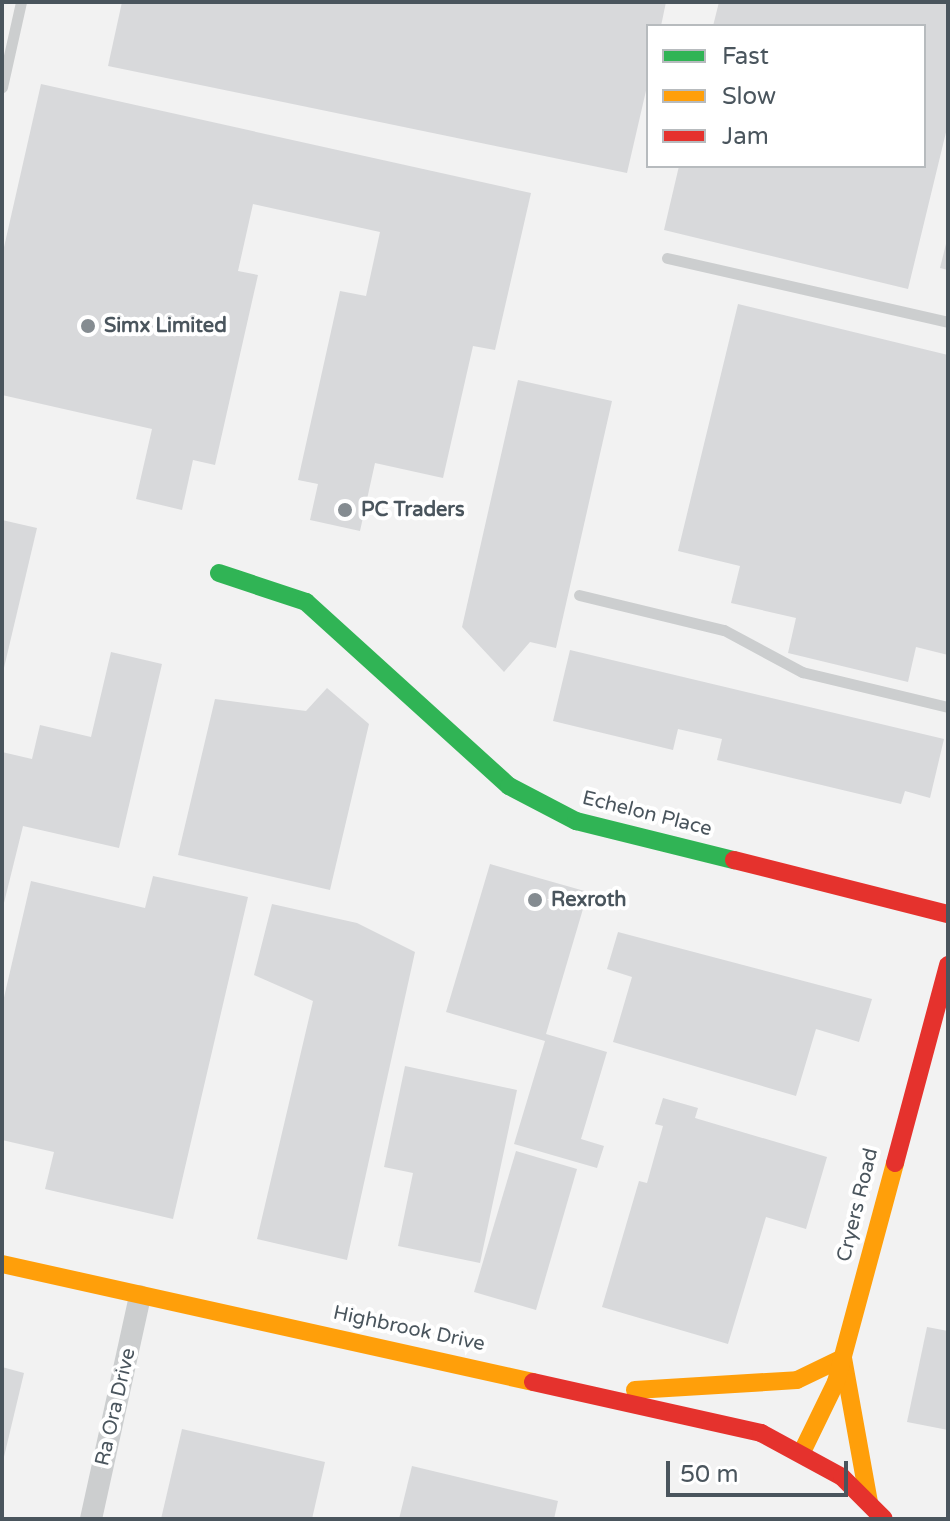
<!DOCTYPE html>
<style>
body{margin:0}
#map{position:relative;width:950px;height:1521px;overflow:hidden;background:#f2f2f2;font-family:"Varela Round",sans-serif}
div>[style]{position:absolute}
.building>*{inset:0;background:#d8d9db}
.lane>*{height:11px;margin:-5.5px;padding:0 5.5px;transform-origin:5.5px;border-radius:5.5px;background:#cccecf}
.street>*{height:22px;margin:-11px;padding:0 11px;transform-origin:11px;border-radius:11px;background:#cccecf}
.fast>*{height:18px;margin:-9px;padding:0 9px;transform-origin:9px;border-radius:9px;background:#30b455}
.slow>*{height:18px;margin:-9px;padding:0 9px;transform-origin:9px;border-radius:9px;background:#ff9f0a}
.jam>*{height:18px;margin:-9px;padding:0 9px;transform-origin:9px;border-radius:9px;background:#e5322d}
.dots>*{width:22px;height:22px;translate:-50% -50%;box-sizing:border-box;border:4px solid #fff;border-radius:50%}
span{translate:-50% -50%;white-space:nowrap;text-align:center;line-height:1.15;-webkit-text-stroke:8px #fff;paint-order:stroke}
.poi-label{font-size:20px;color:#4a555d;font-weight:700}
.left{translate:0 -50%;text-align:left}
.street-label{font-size:20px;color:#4a555d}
.frame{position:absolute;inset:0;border:4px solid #4a555d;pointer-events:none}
.legend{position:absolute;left:646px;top:24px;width:280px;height:144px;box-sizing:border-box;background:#fff;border:2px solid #b7bbbe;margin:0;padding:10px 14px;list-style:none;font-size:24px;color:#4a555d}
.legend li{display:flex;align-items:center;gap:16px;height:40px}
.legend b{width:40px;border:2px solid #b7bbbe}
.scale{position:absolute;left:666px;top:1461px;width:182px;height:36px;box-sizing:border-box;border:4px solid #4a555d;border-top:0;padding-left:10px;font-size:24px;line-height:28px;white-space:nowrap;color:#4a555d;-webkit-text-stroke:6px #fff;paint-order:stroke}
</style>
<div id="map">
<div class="building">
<i style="clip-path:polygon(122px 2px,666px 2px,661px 26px,648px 26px,648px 82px,627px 173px,108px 66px)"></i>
<i style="clip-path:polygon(719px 2px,948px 2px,948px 124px,908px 289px,664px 230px,679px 166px,924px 166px,924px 26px,713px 26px)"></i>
<i style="clip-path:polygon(41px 84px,531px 193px,495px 350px,473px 346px,443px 478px,375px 463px,360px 531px,310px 520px,318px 484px,298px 480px,340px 291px,366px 296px,380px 232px,253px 204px,238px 271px,258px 275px,215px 465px,193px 460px,182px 510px,136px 499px,152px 429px,2px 395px,2px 256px)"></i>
<i style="clip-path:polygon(947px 240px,948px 240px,948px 270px,940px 268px)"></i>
<i style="clip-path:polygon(738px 304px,948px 355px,948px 655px,916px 647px,908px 682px,788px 653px,796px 618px,731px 603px,740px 566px,678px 551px)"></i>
<i style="clip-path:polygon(518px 380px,612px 401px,556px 648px,530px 642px,504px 672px,462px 627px)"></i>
<i style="clip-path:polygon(2px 520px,37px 528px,3px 672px,2px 672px)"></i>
<i style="clip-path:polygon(570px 650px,944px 739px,930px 798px,905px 791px,901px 804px,717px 760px,722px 739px,678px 729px,673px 750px,553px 721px)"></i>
<i style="clip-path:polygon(111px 652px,162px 664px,119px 848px,23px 826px,2px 911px,2px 752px,32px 759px,40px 725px,91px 737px)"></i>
<i style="clip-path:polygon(327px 688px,369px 724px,330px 890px,178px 855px,215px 699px,306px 711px)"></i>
<i style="clip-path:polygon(490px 864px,588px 892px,546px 1034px,607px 1052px,581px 1139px,604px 1146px,597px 1168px,514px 1144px,545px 1041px,446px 1012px)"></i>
<i style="clip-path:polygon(153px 876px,248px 897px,173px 1219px,45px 1189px,54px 1152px,2px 1140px,2px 1006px,31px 881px,145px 908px)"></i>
<i style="clip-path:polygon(272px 904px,357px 923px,415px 952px,347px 1260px,257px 1239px,313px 1001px,254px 975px)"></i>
<i style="clip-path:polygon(618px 932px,872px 999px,859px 1042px,816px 1029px,796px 1096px,613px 1042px,632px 977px,607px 969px)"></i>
<i style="clip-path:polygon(405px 1066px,517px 1090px,480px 1263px,398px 1246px,413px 1173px,384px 1167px)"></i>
<i style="clip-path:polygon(663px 1098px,698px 1108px,695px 1118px,827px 1157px,806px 1229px,766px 1217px,728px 1344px,602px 1307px,639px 1181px,647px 1183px,663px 1126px,655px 1124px)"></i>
<i style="clip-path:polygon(516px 1151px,577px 1169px,536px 1310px,474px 1292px)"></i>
<i style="clip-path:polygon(927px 1327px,948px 1331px,948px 1430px,907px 1422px)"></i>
<i style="clip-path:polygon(2px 1367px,24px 1373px,3px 1461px,2px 1461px)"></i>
<i style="clip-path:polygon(182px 1429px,325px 1462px,312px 1519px,161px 1519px)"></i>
<i style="clip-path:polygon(412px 1466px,558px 1501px,554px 1519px,399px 1519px)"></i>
</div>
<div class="lane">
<i style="left:2px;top:87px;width:87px;rotate:-77.4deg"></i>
<i style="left:667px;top:258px;width:288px;rotate:12.8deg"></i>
<i style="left:579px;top:595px;width:149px;rotate:13.6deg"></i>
<i style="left:724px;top:630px;width:89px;rotate:28.3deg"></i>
<i style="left:802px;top:672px;width:150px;rotate:13.5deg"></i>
</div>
<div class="street">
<i style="left:91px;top:1519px;width:228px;rotate:-77.6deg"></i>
</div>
<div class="fast">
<i style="left:219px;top:573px;width:92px;rotate:18.4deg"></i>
<i style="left:306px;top:602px;width:274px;rotate:42.2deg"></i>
<i style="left:509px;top:786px;width:76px;rotate:27.6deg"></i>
<i style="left:576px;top:821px;width:163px;rotate:13.9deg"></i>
</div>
<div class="slow">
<i style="left:2px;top:1264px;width:544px;rotate:12.53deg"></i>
<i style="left:635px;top:1390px;width:162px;rotate:-3.5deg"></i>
<i style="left:797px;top:1380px;width:51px;rotate:-25.6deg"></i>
<i style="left:843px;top:1358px;width:146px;rotate:79.8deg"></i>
<i style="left:802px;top:1452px;width:78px;rotate:-64.1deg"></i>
<i style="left:836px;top:1382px;width:227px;rotate:-74.9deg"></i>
</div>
<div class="jam">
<i style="left:734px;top:860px;width:221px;rotate:14.2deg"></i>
<i style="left:895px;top:1163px;width:205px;rotate:-75deg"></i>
<i style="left:533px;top:1382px;width:234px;rotate:12.6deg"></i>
<i style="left:761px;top:1433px;width:92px;rotate:28.5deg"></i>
<i style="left:842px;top:1477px;width:59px;rotate:45deg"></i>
</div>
<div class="dots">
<i style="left:88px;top:326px;background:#858c91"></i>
<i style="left:345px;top:510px;background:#858c91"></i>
<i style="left:535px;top:900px;background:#858c91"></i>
</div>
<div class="poi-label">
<span class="left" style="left:104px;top:326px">Simx Limited</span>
<span class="left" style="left:361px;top:510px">PC Traders</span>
<span class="left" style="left:551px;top:900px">Rexroth</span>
</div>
<div class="street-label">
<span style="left:647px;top:814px;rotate:14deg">Echelon Place</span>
<span style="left:858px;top:1205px;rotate:-76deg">Cryers Road</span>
<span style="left:409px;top:1329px;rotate:12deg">Highbrook Drive</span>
<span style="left:116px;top:1407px;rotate:-77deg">Ra Ora Drive</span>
</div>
<div class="frame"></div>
<ul class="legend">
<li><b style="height:10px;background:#30b455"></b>Fast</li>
<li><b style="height:10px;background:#ff9f0a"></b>Slow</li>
<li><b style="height:10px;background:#e5322d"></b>Jam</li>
</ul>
<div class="scale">50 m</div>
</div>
